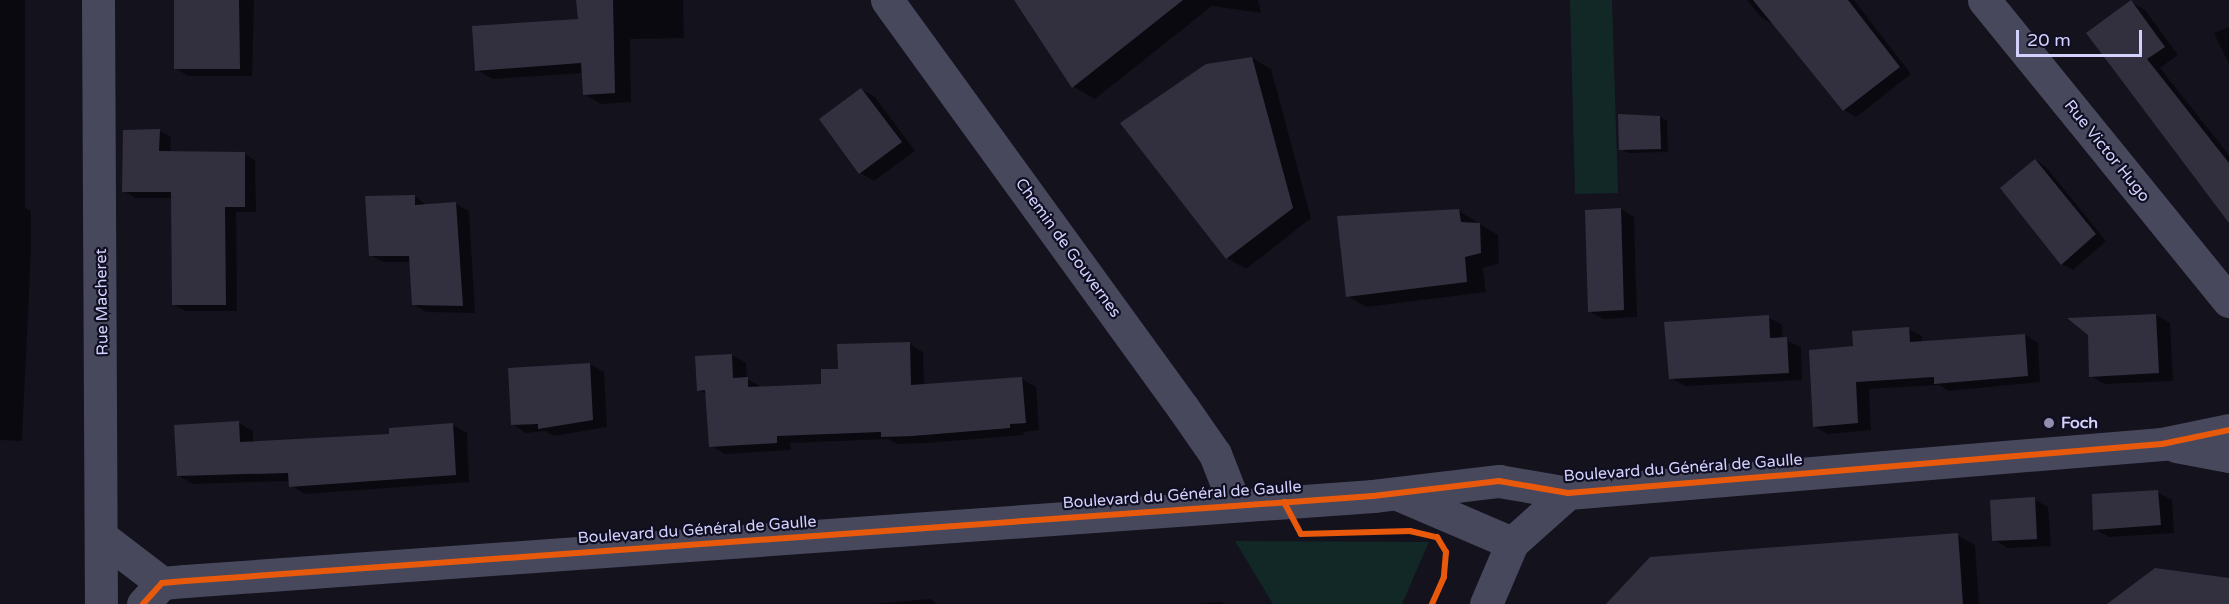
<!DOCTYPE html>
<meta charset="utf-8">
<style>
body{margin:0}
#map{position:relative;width:2229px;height:604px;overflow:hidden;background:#14121d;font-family:"Varela Round",sans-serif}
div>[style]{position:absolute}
.green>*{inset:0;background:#122827}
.shadow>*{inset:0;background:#0007}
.building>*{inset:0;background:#32303f}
.minor>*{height:33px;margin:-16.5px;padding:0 16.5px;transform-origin:16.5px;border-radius:16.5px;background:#48485d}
.cycleway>*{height:6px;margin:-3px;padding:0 3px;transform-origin:3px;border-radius:3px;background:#e8590c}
.dots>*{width:16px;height:16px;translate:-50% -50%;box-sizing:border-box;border:3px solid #100e21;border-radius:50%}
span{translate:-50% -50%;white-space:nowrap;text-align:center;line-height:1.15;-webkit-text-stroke:4.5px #100e21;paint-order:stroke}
.street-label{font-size:16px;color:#d3d1fd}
.poi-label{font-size:16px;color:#d3d1fd;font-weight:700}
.left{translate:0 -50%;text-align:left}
.scale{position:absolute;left:2016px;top:30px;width:126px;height:27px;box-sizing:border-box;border:3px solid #d3d1fd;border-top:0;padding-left:8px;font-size:18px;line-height:21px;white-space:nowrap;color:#d3d1fd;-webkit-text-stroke:4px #100e21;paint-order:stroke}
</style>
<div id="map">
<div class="green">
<i style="clip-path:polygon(1570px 0,1612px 0,1618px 193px,1575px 194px)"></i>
<i style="clip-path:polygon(1235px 541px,1429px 542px,1402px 604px,1273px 604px)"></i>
</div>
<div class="shadow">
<i style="clip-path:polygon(0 0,25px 0,25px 208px,31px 211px,31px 250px,22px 441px,0 440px)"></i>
<i style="clip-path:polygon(175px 0,254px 0,252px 76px,188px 76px,175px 68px)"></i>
<i style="clip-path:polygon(578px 0,683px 0,684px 38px,630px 39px,631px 102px,601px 104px,584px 94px,583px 73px,493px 79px,477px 70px,579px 20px)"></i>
<i style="clip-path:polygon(1016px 0,1258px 0,1261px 13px,1212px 6px,1095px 99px,1074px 87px)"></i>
<i style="clip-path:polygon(1747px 0,1854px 0,1911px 74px,1856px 117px,1844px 110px,1774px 25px,1761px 17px)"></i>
<i style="clip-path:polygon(2131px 2px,2145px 10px,2178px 55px,2160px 68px,2229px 155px,2229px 215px,2088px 33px)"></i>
<i style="clip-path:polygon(2229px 27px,2229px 64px,2214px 33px)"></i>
<i style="clip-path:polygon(1252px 58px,1271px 69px,1311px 218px,1246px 269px,1227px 258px,1123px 123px)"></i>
<i style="clip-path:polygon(861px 89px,875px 97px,915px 151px,874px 181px,860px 173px,822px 119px)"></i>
<i style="clip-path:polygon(1660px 117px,1667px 121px,1668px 152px,1628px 153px,1621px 149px)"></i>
<i style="clip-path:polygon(160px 131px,171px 137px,170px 153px,244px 154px,255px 160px,256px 212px,236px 212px,237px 311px,185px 311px,174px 305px,173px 198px,135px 198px,124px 191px)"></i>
<i style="clip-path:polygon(2036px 160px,2046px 167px,2106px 241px,2073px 270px,2062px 264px)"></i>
<i style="clip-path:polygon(415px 196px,427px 206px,456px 204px,469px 211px,475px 313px,426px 312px,413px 304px,411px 262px,383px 262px,370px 255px)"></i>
<i style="clip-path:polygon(1621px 209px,1634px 217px,1637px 317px,1603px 319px,1590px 312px)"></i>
<i style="clip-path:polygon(1459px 211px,1498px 235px,1499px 263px,1483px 268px,1486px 292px,1366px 307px,1347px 296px)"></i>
<i style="clip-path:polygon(2156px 315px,2170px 323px,2173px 381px,2105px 384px,2091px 376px)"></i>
<i style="clip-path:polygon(1768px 317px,1782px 325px,1783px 339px,1801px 347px,1802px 380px,1685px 386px,1671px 378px)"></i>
<i style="clip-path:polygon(1908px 329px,1922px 336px,1922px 342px,2025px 335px,2038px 343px,2040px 382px,1949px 391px,1939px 385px,1869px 389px,1871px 430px,1827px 434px,1814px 426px,1855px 348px)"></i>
<i style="clip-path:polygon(909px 344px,923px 352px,924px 385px,1022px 379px,1036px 387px,1039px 430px,1024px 432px,1023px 435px,927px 443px,897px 444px,888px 439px,790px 443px,791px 450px,725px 454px,711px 446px,707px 395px,699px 390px,732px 355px,746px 363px,747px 379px,762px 387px,823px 385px,839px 370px)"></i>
<i style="clip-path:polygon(590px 364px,604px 372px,607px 427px,554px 436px,545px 431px,526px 433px,512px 424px)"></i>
<i style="clip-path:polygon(239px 423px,253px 431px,253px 443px,391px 435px,453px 425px,467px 433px,469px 482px,305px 494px,291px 486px,290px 481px,193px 484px,179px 476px)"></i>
<i style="clip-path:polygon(2157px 492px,2172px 500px,2174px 533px,2109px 537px,2095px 529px)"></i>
<i style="clip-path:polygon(2034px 499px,2048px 507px,2051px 546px,2008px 548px,1994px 540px)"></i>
<i style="clip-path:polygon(1957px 535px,1975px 545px,1979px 604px,1608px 604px)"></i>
<i style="clip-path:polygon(930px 599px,938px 604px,873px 604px)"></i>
<i style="clip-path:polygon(1221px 602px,1224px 604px,1196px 604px)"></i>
</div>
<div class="building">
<i style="clip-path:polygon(174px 0,239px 0,240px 69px,174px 69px)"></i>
<i style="clip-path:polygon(576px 0,613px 0,615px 93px,583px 95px,581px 63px,475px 71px,472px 26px,578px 19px)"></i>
<i style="clip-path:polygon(1014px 0,1183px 0,1072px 88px)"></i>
<i style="clip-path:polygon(1753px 0,1848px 0,1900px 67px,1843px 111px)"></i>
<i style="clip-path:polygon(2131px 0,2165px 47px,2147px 59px,2229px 163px,2229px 223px,2086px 33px)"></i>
<i style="clip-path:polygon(1252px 57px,1293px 208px,1226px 259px,1120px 123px,1206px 64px)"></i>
<i style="clip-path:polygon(861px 88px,902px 142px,859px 174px,819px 119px)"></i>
<i style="clip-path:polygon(1618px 114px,1660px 116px,1661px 149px,1619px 150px)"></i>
<i style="clip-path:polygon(160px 129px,159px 151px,245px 152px,245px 207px,225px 207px,226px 305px,172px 305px,171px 192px,122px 192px,123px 130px)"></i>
<i style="clip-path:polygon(2035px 159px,2096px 234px,2061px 265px,2000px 188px)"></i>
<i style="clip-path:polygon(415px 195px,415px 205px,456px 202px,463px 306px,412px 305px,409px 256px,369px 256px,365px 196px)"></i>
<i style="clip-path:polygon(1621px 208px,1624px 310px,1588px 312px,1585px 210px)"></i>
<i style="clip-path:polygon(1459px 209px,1461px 222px,1480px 223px,1481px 253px,1465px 257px,1467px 282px,1346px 297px,1337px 216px)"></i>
<i style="clip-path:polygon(2156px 314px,2159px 373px,2089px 377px,2088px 335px,2067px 318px)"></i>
<i style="clip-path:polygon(1769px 315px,1770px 338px,1787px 337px,1789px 373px,1669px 379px,1664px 322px)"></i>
<i style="clip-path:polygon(1909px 327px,1910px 342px,2025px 334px,2028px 376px,1934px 384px,1934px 377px,1856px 382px,1858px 423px,1813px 427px,1809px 350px,1853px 346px,1852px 331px)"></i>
<i style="clip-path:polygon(910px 342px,911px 385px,1022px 377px,1026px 423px,1010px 424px,1010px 428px,912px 436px,881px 437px,881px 432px,777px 436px,777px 443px,709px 447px,705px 390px,697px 391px,695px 356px,732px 354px,733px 378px,748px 377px,748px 387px,821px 384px,821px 369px,838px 369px,837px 344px)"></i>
<i style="clip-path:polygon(590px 363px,593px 420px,538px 429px,538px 424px,511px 425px,508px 368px)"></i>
<i style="clip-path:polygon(239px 421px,240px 442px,389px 434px,389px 428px,453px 423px,456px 475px,289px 487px,288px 473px,177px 476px,174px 425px)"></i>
<i style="clip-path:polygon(2158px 490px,2161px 525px,2093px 530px,2092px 494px)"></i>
<i style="clip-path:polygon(2035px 497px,2037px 539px,1992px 541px,1990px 500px)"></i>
<i style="clip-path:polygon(1958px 533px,1963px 604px,1606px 604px,1650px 557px)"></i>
<i style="clip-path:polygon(2155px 568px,2229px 578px,2229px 604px,2107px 604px)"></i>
</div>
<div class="minor">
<i style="left:98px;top:0;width:604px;rotate:89.72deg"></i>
<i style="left:887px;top:0;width:504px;rotate:54.04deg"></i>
<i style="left:1183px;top:408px;width:56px;rotate:55.2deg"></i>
<i style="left:1215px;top:454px;width:55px;rotate:68.6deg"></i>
<i style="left:1984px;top:0;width:388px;rotate:50.9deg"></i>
<i style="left:2176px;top:446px;width:54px;rotate:10.7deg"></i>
<i style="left:1400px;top:495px;width:122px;rotate:23.2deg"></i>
<i style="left:103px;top:538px;width:74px;rotate:37.3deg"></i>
<i style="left:143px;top:604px;width:28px;rotate:-48deg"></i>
<i style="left:162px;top:583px;width:23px;rotate:-5deg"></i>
<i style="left:185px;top:581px;width:1191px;rotate:-4.09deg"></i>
<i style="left:1373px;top:496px;width:127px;rotate:-6.8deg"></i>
<i style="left:1499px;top:481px;width:70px;rotate:9.9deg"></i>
<i style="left:1568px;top:493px;width:596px;rotate:-4.72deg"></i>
<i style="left:2162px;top:444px;width:68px;rotate:-11.8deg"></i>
<i style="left:1486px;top:604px;width:66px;rotate:-66.9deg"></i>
<i style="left:1512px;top:543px;width:75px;rotate:-41.8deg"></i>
</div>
<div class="cycleway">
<i style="left:1284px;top:502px;width:36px;rotate:62deg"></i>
<i style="left:1301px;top:534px;width:109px;rotate:-1.6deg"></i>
<i style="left:1410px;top:531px;width:28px;rotate:13deg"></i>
<i style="left:1437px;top:537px;width:17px;rotate:59deg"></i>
<i style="left:1446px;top:552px;width:25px;rotate:95deg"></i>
<i style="left:1444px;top:577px;width:30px;rotate:114deg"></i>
<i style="left:143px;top:604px;width:28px;rotate:-48deg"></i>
<i style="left:162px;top:583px;width:23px;rotate:-5deg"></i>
<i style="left:185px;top:581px;width:1191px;rotate:-4.09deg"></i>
<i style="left:1373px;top:496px;width:127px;rotate:-6.8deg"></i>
<i style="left:1499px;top:481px;width:70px;rotate:9.9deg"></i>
<i style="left:1568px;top:493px;width:596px;rotate:-4.72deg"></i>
<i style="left:2162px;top:444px;width:68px;rotate:-11.8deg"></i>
</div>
<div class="dots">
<i style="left:2049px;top:423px;background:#908eaf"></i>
</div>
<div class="street-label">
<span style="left:2107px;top:151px;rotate:51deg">Rue Victor Hugo</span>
<span style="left:1068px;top:248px;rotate:54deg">Chemin de Gouvernes</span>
<span style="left:102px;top:302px;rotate:-91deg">Rue Macheret</span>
<span style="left:1683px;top:468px;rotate:-4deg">Boulevard du Général de Gaulle</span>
<span style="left:1182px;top:495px;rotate:-4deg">Boulevard du Général de Gaulle</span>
<span style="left:697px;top:530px;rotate:-4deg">Boulevard du Général de Gaulle</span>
</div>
<div class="poi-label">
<span class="left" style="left:2061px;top:423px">Foch</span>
</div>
<div class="scale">20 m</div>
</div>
